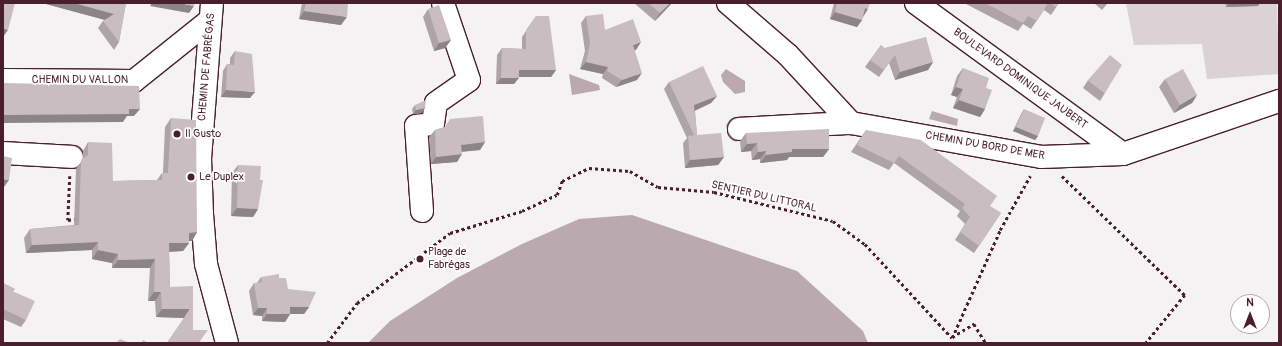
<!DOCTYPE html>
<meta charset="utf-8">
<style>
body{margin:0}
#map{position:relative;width:1282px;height:346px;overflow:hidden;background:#f4f2f2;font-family:Pangolin,sans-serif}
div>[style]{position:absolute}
.green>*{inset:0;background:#dbd2d5}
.water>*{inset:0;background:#baa9ae}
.path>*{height:2.5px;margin-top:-1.25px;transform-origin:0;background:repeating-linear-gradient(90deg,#4a1f2b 0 3px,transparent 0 6px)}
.roads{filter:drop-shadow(1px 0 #4a1f2b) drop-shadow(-1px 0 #4a1f2b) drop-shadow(0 1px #4a1f2b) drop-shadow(0 -1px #4a1f2b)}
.minor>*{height:22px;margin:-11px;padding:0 11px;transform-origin:11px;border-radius:11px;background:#fff}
.wall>*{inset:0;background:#aea3a6}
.shaded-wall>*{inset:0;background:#8d8487}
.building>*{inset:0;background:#cabdc1}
.dots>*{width:11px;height:11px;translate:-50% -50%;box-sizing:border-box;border:2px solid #fff;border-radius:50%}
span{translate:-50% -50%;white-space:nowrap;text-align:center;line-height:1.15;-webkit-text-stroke:3.5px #fff;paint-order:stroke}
.street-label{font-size:11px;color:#4a1f2b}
.poi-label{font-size:11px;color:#4a1f2b}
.left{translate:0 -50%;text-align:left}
.frame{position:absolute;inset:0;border:4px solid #4a1f2b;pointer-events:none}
.north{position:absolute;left:1230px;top:294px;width:40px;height:40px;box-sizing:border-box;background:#fff;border:1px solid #b7a5aa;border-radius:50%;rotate:0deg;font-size:11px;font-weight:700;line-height:16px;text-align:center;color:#4a1f2b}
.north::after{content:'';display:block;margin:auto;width:14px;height:18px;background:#4a1f2b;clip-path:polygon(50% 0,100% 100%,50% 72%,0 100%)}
</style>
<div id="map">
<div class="green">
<i style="clip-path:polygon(1126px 3px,1277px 3px,1279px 74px,1207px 79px,1202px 44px,1134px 45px)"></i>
</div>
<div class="water">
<i style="clip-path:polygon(726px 69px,745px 81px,745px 92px,735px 94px,723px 82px,721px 75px)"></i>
<i style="clip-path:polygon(569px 74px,599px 85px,600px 90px,572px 95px)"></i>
<i style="clip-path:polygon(932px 111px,958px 119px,957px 126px,929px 119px)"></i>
<i style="clip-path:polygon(632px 215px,797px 271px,863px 331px,868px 343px,368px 343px,390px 321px,457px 278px,522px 244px,579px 219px)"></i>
</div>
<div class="path">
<i style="left:70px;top:176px;width:44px;rotate:92.6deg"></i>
<i style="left:68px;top:220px;width:8px;rotate:-7deg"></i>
<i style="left:1062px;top:176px;width:171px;rotate:44.1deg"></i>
<i style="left:1185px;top:295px;width:62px;rotate:129.1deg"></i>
<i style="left:952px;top:337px;width:26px;rotate:-31deg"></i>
<i style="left:974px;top:324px;width:22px;rotate:58deg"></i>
<i style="left:952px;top:338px;width:118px;rotate:-66deg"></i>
<i style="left:1000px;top:230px;width:62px;rotate:-60.9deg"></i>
<i style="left:327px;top:343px;width:50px;rotate:-53.1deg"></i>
<i style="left:357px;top:303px;width:116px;rotate:-37deg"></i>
<i style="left:450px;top:233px;width:75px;rotate:-17deg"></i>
<i style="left:522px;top:211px;width:38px;rotate:-25deg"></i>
<i style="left:557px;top:195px;width:15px;rotate:-70deg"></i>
<i style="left:562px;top:181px;width:30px;rotate:-26deg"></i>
<i style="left:589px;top:168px;width:41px;rotate:4.2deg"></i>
<i style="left:630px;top:171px;width:32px;rotate:30deg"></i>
<i style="left:658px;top:187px;width:56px;rotate:5.1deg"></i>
<i style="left:714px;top:192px;width:122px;rotate:13.7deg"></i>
<i style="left:833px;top:221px;width:39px;rotate:36deg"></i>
<i style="left:865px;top:244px;width:128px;rotate:47.2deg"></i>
</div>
<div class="roads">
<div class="minor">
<i style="left:212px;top:3px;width:155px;rotate:94.4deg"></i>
<i style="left:200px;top:158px;width:56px;rotate:88deg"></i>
<i style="left:202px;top:214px;width:50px;rotate:85.4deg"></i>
<i style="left:206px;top:264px;width:82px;rotate:75.1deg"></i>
<i style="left:728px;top:3px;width:79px;rotate:40.9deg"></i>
<i style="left:788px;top:55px;width:93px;rotate:47.2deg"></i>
<i style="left:851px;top:123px;width:193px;rotate:10.1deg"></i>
<i style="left:1041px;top:157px;width:82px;rotate:-2.1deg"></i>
<i style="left:1123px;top:154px;width:165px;rotate:-18.8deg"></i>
<i style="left:916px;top:3px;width:256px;rotate:36.1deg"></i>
<i style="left:3px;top:80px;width:131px;rotate:0.4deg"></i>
<i style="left:134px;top:81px;width:96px;rotate:-38.7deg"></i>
<i style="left:739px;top:129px;width:112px;rotate:-3.1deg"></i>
<i style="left:3px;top:153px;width:69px;rotate:3.3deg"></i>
<i style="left:422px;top:211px;width:85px;rotate:-94deg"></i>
<i style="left:416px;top:126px;width:17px;rotate:-7deg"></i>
<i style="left:433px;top:124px;width:21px;rotate:-82deg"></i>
<i style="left:436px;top:103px;width:40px;rotate:-34.9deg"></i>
<i style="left:469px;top:80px;width:81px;rotate:-108.7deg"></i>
</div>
</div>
<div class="wall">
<i style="clip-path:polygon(43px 3px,126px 3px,119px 42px,114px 50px,98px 28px,103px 21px,105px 20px)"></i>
<i style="clip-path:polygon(302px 3px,348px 3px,341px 25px,299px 19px)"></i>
<i style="clip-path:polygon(634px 3px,672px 3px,655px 21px)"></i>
<i style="clip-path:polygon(834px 3px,870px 3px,863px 17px,862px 20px,857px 27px,830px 19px)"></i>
<i style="clip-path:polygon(964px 3px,1059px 3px,1051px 15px,1044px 10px,1031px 29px,1023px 24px,1018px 31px)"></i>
<i style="clip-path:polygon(1094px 3px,1108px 3px,1102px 10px)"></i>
<i style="clip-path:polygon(1225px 3px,1260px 3px,1258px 6px,1226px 7px)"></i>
<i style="clip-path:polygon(428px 9px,451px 40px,445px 48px,434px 51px,423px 17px)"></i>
<i style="clip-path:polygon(536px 16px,556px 70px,551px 77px,519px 77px,514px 84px,496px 84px,497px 55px,502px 48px,522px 49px,522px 37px)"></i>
<i style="clip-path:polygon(586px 16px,605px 30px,636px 50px,634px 50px,637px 80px,616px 87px,602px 78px,603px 74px,580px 69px,585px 51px,581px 23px)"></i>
<i style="clip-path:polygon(881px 45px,884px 48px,933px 62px,928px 70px,895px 80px,889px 63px,879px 77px,865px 67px)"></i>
<i style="clip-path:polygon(235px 51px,250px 98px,221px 97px,223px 71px,227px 64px,230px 64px,230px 58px)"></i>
<i style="clip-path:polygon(963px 68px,986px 88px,985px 109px,980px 117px,953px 108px,957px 97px,951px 95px,957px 76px)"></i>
<i style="clip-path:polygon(1165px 79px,1197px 95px,1192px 103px,1174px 113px,1159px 87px)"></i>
<i style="clip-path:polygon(1088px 80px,1105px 93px,1100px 101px,1083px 88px)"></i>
<i style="clip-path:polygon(669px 82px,717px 96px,711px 103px,695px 111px,697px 135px,724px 157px,718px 165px,685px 168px,683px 143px,687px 138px,664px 89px)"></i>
<i style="clip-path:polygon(415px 105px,425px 108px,422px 113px,413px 114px,412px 109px)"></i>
<i style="clip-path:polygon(1024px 109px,1038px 136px,1035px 140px,1013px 131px,1021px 114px)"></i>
<i style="clip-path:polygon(171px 118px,197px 232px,192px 241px,189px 241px,189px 243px,183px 251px,169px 252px,170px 287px,193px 330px,167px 343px,184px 318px,156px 317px,155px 301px,148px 301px,150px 268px,112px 268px,112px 263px,92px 259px,92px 250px,26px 253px,24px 238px,30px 229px,74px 225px,76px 169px,83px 159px,83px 151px,88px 142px,113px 181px,157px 180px,162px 173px,163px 173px,165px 127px)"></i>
<i style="clip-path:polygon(445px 127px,485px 142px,480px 150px,462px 152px,457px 162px,431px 164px,429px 137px,435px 130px)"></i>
<i style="clip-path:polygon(866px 130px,1001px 213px,974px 253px,955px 240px,965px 224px,957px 216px,960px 211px,894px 163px,889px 170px,851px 152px)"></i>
<i style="clip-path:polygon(746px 133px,829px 149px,823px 157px,789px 157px,787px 160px,760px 163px,760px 159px,752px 160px,751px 151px,741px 152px,740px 141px)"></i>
<i style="clip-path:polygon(238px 165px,260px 180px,258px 209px,253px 217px,231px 216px,232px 173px)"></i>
<i style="clip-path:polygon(261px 277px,279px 278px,288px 289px,309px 307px,304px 314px,290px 314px,285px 322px,262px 321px,262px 316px,253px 315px,249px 291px,254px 283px,257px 283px)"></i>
<i style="clip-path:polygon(3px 283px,15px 289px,13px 291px,26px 320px,21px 327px,3px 319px)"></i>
</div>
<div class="shaded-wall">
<i style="clip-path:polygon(42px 3px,74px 3px,114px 14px,109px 21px)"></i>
<i style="clip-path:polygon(152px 3px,179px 3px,194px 6px,189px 13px,150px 6px)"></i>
<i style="clip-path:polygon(670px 3px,672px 3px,655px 21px,660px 13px)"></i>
<i style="clip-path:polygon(1229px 3px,1260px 3px,1258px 6px,1226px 7px)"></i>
<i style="clip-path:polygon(865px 8px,868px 9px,863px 17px)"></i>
<i style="clip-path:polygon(304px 11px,347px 17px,341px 25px,299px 19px)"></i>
<i style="clip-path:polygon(835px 12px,862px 20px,857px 27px,830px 19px)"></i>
<i style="clip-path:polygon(3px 28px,8px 30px,3px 37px)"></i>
<i style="clip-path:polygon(451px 40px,445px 48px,434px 51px,439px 43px)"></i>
<i style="clip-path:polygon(641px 42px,636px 50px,627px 52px,633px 45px)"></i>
<i style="clip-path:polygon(586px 62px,608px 67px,603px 74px,580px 69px)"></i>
<i style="clip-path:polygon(933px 62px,928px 70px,895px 80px,900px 72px)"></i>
<i style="clip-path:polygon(519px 70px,556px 70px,551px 77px,515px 77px)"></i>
<i style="clip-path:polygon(642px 73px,637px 80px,616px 87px,622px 80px)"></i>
<i style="clip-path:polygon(501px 78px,519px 78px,514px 84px,496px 84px)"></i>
<i style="clip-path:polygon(956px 87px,963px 89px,957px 97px,951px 95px)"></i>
<i style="clip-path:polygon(226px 90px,255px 92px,250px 98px,221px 97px)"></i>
<i style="clip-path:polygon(1197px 95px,1192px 103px,1174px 113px,1180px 105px)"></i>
<i style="clip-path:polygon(717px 96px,711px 103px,689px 113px,694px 105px)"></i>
<i style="clip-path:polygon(959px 100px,985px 109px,980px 117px,953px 108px)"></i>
<i style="clip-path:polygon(425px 108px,422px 113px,413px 114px,416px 110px)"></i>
<i style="clip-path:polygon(129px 109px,140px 109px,134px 116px,127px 116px,123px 122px,3px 123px,3px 115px)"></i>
<i style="clip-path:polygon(1016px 127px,1038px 136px,1035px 140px,1013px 131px)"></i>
<i style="clip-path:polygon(485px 142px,480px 150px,456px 152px,461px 145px)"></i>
<i style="clip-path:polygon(757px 143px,751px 151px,741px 152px,747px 144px)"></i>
<i style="clip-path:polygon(792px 149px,829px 149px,823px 157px,789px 157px,787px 160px,760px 163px,766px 155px)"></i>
<i style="clip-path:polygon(766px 151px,760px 159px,752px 160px,758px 152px)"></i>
<i style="clip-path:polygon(462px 154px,457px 162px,431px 164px,436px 157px)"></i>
<i style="clip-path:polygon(724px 157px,718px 165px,685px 168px,690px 160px)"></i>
<i style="clip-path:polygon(3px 179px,9px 180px,4px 187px,3px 187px)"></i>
<i style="clip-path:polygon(237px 208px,258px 209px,253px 217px,231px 216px)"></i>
<i style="clip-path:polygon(197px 232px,192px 241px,183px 241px,189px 233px)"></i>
<i style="clip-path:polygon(98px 242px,92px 250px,26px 253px,32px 245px)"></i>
<i style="clip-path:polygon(169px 243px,189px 243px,183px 251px,163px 252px)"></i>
<i style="clip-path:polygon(98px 250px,118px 254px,112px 263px,92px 259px)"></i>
<i style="clip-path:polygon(155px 259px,150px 268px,112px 268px,118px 260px)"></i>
<i style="clip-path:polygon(154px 292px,161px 292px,155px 301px,148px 301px)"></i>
<i style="clip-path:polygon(290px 307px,309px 307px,304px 314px,290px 314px,285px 322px,262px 321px,267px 314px)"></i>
<i style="clip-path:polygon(258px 308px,267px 308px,262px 316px,253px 315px)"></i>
<i style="clip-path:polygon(162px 309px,190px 309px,184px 318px,156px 317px)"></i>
</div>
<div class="building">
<i style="clip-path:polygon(3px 3px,15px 3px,8px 30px,3px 28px)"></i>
<i style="clip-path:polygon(74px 3px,126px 3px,119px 42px,103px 21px,114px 14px)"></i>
<i style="clip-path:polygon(179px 3px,195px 3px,194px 6px)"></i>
<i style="clip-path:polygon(306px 3px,348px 3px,347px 17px,304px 11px)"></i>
<i style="clip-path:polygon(648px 3px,670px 3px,660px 13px)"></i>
<i style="clip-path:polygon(837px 3px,870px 3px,868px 9px,865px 8px,862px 20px,835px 12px)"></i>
<i style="clip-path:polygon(985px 3px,1048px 3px,1037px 21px,1028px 16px,1023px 23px)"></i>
<i style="clip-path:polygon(1050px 3px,1059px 3px,1056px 7px)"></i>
<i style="clip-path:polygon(439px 5px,451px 40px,439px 43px,428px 9px)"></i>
<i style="clip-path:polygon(603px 14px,605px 30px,633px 19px,641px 42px,633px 45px,642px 73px,622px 80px,607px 71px,608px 67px,586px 62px,590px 43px,586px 16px)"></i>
<i style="clip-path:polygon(536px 16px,549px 16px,556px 70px,519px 70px,519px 78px,501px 78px,502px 48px,526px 49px,526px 30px)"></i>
<i style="clip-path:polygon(926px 37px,933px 62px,900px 72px,895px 55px,884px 70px,870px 60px,881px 45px,884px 48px)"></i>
<i style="clip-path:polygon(235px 51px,252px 54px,255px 92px,226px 90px,227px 64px,234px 65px)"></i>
<i style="clip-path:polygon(1110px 55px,1122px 65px,1105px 93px,1088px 80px)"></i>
<i style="clip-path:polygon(703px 66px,717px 96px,694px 105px,697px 135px,721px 133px,724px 157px,690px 160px,688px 136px,694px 135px,669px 82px)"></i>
<i style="clip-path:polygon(963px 68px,989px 78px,986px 88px,992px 90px,985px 109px,959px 100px,963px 89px,956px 87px)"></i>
<i style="clip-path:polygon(1183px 69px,1197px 95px,1180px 105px,1165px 79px)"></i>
<i style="clip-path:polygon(3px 83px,139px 86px,140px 109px,129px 109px,129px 114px,3px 115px)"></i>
<i style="clip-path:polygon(426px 100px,425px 108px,416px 110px,415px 105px)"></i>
<i style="clip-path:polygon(1024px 109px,1045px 118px,1038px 136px,1016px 127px)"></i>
<i style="clip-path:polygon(483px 116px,485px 142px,461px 145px,462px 154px,436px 157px,435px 130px,445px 127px,450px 119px)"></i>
<i style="clip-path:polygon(171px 118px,196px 120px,197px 232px,189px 233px,189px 243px,169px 243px,170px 287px,193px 286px,193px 330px,208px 330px,200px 341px,202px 343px,167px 343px,190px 309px,162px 309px,161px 292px,154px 292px,155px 259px,118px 260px,118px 254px,98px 250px,98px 242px,32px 245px,30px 229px,79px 225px,81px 160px,88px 155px,88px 142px,112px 143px,113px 181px,162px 180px,162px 173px,168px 173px)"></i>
<i style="clip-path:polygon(829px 129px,829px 149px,792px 149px,792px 152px,766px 155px,766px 151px,758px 152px,757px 143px,747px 144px,746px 133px)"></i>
<i style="clip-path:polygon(866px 130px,921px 140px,997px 196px,990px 206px,1001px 213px,979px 246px,960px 232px,970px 217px,962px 208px,965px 204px,899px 156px,894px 163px,857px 145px)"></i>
<i style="clip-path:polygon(3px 156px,12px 158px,9px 180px,3px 179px)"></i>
<i style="clip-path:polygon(238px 165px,261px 166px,260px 180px,263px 180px,258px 209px,237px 208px)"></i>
<i style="clip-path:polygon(279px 274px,279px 278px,286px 278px,288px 289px,316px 292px,309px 307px,290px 307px,290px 314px,267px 314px,267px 308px,258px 308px,254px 283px,262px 282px,261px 277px)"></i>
<i style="clip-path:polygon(3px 283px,15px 289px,12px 291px,35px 301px,26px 320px,3px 309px)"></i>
<i style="clip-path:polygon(120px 339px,130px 343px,116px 343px)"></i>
<i style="clip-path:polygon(143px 340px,148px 343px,141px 343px)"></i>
</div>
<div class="dots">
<i style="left:177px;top:134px;background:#4a1f2b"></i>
<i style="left:191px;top:177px;background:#4a1f2b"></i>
<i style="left:420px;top:259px;background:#4a1f2b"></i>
</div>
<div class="street-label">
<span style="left:207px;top:67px;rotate:-85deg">CHEMIN DE FABRÉGAS</span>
<span style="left:1020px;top:79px;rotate:36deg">BOULEVARD DOMINIQUE JAUBERT</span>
<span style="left:80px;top:80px">CHEMIN DU VALLON</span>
<span style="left:985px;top:146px;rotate:10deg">CHEMIN DU BORD DE MER</span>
<span style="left:764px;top:197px;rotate:13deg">SENTIER DU LITTORAL</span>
</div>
<div class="poi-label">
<span class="left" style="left:185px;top:134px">Il Gusto</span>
<span class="left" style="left:199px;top:177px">Le Duplex</span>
<span class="left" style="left:428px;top:259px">Plage de<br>Fabrégas</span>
</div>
<div class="frame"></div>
<div class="north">N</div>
</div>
